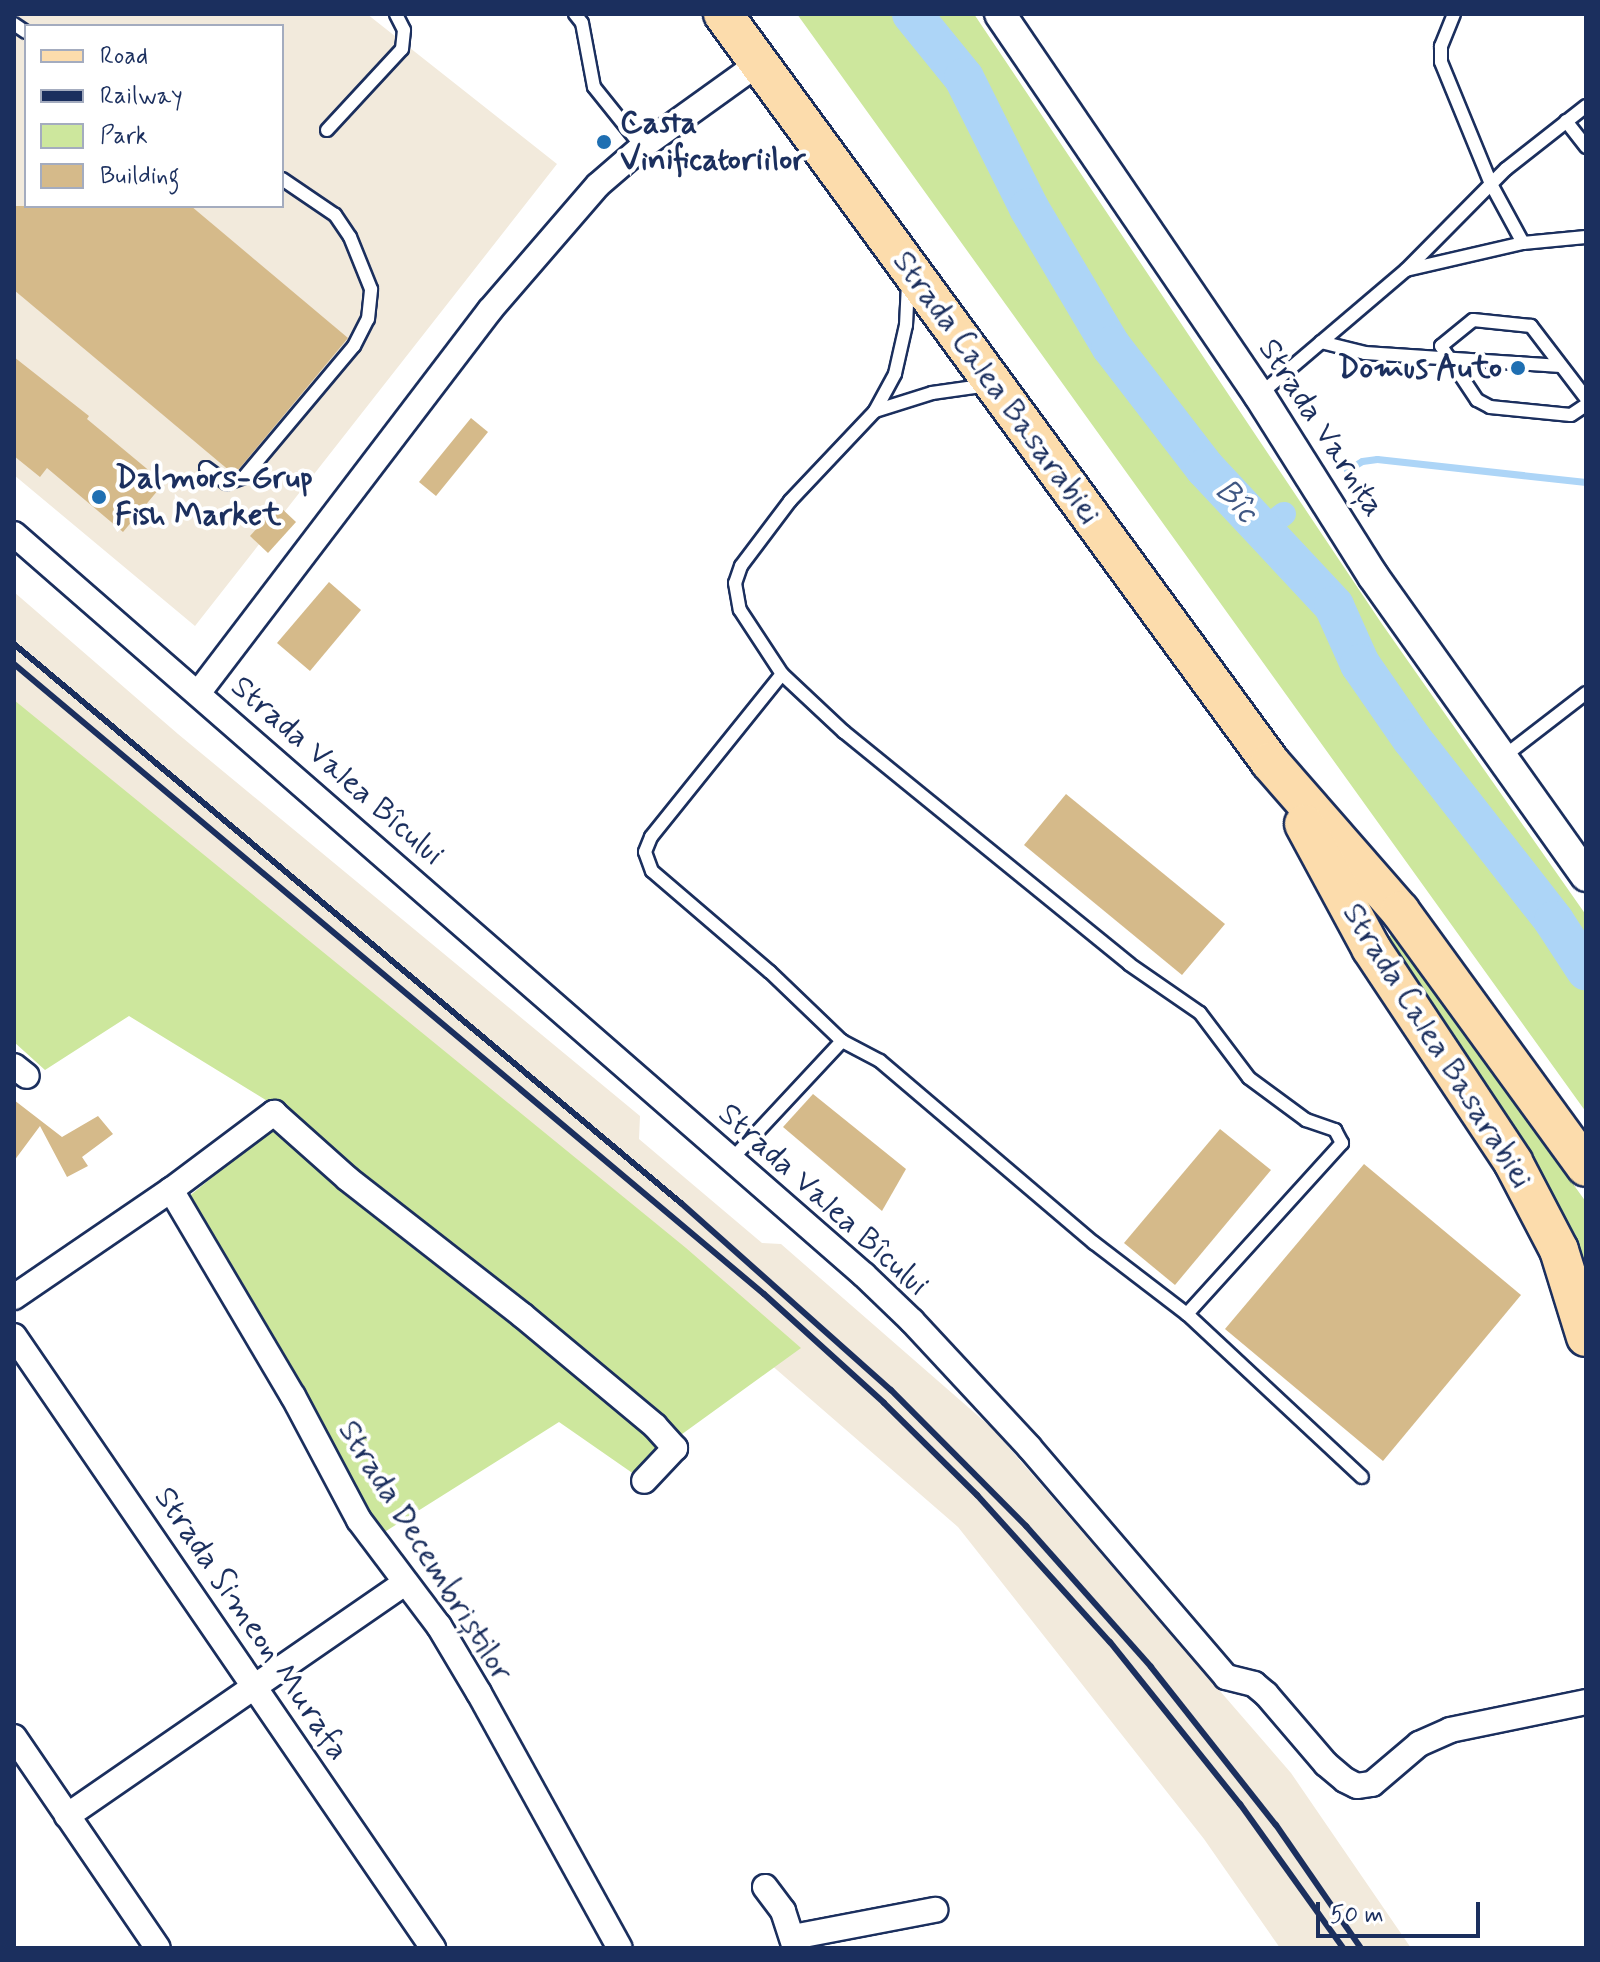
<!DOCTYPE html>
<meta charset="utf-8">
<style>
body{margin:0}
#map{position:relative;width:1600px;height:1962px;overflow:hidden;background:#fff;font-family:Mynerve,sans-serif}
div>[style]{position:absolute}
.built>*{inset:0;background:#f2eadc}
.green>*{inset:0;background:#cde79d}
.stream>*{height:7px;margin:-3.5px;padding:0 3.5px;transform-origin:3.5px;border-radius:3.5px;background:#add5f7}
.canal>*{height:24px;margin:-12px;padding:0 12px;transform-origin:12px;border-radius:12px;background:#add5f7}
.river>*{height:40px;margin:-20px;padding:0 20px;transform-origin:20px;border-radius:20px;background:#add5f7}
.building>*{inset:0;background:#d5ba8a}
.roads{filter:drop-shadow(2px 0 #1b2f5e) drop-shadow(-2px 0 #1b2f5e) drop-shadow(0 2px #1b2f5e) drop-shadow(0 -2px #1b2f5e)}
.service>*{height:12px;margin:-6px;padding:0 6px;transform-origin:6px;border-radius:6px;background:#fff}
.minor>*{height:24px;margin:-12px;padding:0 12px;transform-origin:12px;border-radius:12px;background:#fff}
.tertiary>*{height:30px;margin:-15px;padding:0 15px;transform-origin:15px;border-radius:15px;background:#fff}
.primary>*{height:38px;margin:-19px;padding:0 19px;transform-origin:19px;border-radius:19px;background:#fcdcac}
.rail>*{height:6px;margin:-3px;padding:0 3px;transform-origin:3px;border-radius:3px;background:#1b2f5e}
.dots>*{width:22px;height:22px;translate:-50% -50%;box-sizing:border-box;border:4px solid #fff;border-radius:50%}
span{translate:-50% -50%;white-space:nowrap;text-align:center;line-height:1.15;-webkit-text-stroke:8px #fff;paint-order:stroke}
.poi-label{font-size:32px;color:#1b2f5e;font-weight:700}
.left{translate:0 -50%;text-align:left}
.right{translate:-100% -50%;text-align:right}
.street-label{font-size:32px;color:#1b2f5e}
.water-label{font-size:34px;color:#405884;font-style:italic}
.frame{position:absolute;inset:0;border:16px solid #1b2f5e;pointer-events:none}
.legend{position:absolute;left:24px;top:24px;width:260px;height:184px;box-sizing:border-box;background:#fff;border:2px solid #a4acbf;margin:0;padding:10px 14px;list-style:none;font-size:24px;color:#1b2f5e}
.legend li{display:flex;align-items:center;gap:16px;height:40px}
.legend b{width:40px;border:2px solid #a4acbf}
.scale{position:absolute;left:1316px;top:1902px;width:164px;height:36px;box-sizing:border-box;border:4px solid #1b2f5e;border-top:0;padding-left:10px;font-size:24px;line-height:28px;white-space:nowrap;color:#1b2f5e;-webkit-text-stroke:6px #fff;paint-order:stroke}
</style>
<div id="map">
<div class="built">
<i style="clip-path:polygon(evenodd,14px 14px,367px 14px,557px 164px,195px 626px,14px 475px,14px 14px,26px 26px,282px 26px,282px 206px,26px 206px,26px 26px)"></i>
<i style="clip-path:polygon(14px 592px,178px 734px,640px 1116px,639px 1139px,762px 1243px,781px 1244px,992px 1428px,1291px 1773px,1411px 1948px,1280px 1948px,1204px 1839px,958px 1527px,364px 1012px,14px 730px)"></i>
</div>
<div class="green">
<i style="clip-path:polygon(797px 14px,974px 14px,1382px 624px,1586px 915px,1586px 1112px)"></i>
<i style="clip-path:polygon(14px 700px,686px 1248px,801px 1348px,678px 1437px,269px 1102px,129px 1016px,45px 1070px,14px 1042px)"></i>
<i style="clip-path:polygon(1393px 933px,1586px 1202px,1586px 1279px,1553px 1198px,1499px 1106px,1384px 941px)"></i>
<i style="clip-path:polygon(277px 1124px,663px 1445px,641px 1479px,559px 1422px,375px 1538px,187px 1198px)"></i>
</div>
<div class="stream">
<i style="left:1347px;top:470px;width:17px;rotate:-31deg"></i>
<i style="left:1362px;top:461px;width:15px;rotate:-8deg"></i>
<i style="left:1377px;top:459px;width:210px;rotate:6.3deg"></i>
</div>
<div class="canal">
<i style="left:1264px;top:529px;width:25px;rotate:-37deg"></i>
</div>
<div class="river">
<i style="left:912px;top:14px;width:82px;rotate:50.9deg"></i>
<i style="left:964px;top:78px;width:145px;rotate:63.4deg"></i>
<i style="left:1029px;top:208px;width:161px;rotate:59.3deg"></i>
<i style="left:1111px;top:346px;width:154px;rotate:52.4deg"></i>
<i style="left:1205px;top:468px;width:189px;rotate:46.9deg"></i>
<i style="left:1334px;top:606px;width:64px;rotate:65.9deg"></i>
<i style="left:1360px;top:664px;width:91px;rotate:55.3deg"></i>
<i style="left:1412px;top:739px;width:231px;rotate:52deg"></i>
<i style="left:1554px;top:921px;width:59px;rotate:56.9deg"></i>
</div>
<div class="building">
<i style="clip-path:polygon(14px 206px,191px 206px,348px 338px,239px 469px,231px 472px,14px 290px)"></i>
<i style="clip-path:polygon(14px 357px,89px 416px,87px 419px,164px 483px,123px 532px,47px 468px,40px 477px,14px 456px)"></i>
<i style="clip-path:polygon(471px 418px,488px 432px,436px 496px,419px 482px)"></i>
<i style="clip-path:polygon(278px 505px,296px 522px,268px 553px,250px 536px)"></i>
<i style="clip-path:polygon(329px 582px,361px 610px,310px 671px,277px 643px)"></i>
<i style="clip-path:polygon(1066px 794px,1225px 924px,1182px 975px,1024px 845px)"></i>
<i style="clip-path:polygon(813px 1094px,906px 1169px,882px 1211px,783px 1127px)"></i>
<i style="clip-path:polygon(14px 1100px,62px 1137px,98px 1116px,113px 1134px,82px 1157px,88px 1166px,67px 1177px,40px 1126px,14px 1161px)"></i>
<i style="clip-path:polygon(1220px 1129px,1271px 1170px,1175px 1285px,1124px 1243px)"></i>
<i style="clip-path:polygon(1364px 1164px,1521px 1295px,1383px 1461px,1225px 1329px)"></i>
</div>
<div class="roads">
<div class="service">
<i style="left:575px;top:14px;width:11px;rotate:52deg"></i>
<i style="left:582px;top:23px;width:65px;rotate:79.4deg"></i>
<i style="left:594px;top:87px;width:77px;rotate:51.3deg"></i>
<i style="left:1454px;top:14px;width:35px;rotate:112deg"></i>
<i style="left:1441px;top:46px;width:16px;rotate:90deg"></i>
<i style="left:1441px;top:62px;width:132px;rotate:67.7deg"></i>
<i style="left:1491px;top:184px;width:67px;rotate:61.5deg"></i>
<i style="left:14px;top:24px;width:14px;rotate:34deg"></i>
<i style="left:1566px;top:121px;width:33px;rotate:52deg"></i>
<i style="left:327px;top:130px;width:110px;rotate:-47.2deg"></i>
<i style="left:402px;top:49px;width:19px;rotate:-84deg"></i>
<i style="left:404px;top:30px;width:18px;rotate:-117deg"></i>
<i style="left:1406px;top:270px;width:142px;rotate:-45.3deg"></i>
<i style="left:1506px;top:169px;width:102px;rotate:-38.2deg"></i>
<i style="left:908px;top:283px;width:42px;rotate:92.7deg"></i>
<i style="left:906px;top:325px;width:50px;rotate:102.7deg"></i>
<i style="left:895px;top:374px;width:42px;rotate:118.4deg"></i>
<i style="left:875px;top:411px;width:124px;rotate:133.4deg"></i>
<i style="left:790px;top:501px;width:81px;rotate:127deg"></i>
<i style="left:741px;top:566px;width:18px;rotate:109deg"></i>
<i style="left:735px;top:583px;width:27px;rotate:80deg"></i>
<i style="left:740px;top:610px;width:77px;rotate:56.7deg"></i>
<i style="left:782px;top:674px;width:85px;rotate:43.1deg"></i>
<i style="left:844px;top:732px;width:367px;rotate:39.1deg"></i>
<i style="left:1129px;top:964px;width:86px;rotate:34.6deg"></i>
<i style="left:1200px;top:1013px;width:81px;rotate:53deg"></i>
<i style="left:1249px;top:1078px;width:71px;rotate:36.4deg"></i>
<i style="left:1306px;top:1120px;width:31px;rotate:19deg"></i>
<i style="left:1335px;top:1130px;width:15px;rotate:62deg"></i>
<i style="left:1342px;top:1143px;width:231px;rotate:132.2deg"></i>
<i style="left:1321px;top:342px;width:45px;rotate:14deg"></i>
<i style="left:1365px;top:353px;width:196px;rotate:3.8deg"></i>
<i style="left:1259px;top:395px;width:193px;rotate:-40.4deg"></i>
<i style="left:1406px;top:270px;width:120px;rotate:-13deg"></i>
<i style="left:1523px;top:243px;width:63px;rotate:-5.4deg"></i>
<i style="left:1586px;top:398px;width:91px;rotate:-127.4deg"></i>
<i style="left:1531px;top:326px;width:58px;rotate:-174.1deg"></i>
<i style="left:1473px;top:320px;width:41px;rotate:140.9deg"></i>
<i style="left:1441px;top:346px;width:65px;rotate:56.3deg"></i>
<i style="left:1477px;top:400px;width:15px;rotate:28deg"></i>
<i style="left:1490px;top:407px;width:81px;rotate:5.6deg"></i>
<i style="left:1571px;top:415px;width:18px;rotate:-34deg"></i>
<i style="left:875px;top:411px;width:60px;rotate:-17.5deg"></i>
<i style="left:932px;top:393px;width:57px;rotate:-8.1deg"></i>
<i style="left:206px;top:468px;width:26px;rotate:36deg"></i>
<i style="left:227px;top:483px;width:18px;rotate:-19deg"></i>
<i style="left:244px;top:477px;width:171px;rotate:-50deg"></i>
<i style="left:354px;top:346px;width:30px;rotate:-63deg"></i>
<i style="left:368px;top:319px;width:30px;rotate:-84deg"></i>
<i style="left:371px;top:289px;width:56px;rotate:-112deg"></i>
<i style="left:350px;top:237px;width:27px;rotate:-124deg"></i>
<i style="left:335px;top:215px;width:64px;rotate:-145.8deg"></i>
<i style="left:782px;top:674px;width:209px;rotate:128.8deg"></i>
<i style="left:651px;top:837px;width:16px;rotate:112deg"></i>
<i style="left:645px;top:852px;width:20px;rotate:70deg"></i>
<i style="left:652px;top:871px;width:155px;rotate:40.6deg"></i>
<i style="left:770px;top:972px;width:100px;rotate:43.8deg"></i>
<i style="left:842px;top:1041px;width:43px;rotate:27.8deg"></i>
<i style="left:880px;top:1061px;width:281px;rotate:40.4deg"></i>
<i style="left:1094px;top:1243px;width:117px;rotate:37.4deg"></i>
<i style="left:1187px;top:1314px;width:239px;rotate:43deg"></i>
<i style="left:1503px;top:757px;width:105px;rotate:-37.6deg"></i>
<i style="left:731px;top:1160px;width:163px;rotate:-47deg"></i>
</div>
<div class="minor">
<i style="left:14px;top:534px;width:1128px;rotate:41.08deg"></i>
<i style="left:864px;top:1275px;width:66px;rotate:43.8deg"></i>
<i style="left:912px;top:1321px;width:172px;rotate:47.1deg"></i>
<i style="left:1029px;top:1447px;width:303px;rotate:49.4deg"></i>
<i style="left:1226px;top:1677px;width:29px;rotate:14deg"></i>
<i style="left:1254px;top:1684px;width:16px;rotate:40deg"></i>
<i style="left:1266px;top:1694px;width:92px;rotate:49.4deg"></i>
<i style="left:1326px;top:1764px;width:25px;rotate:40deg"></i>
<i style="left:1345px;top:1780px;width:13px;rotate:27deg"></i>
<i style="left:1357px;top:1786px;width:15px;rotate:-8deg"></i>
<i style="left:1372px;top:1784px;width:62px;rotate:-40.4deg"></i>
<i style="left:1419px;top:1744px;width:34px;rotate:-24deg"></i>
<i style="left:1450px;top:1730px;width:139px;rotate:-11.6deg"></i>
<i style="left:199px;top:692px;width:480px;rotate:-52.7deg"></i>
<i style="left:490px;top:310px;width:165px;rotate:-49.2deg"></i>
<i style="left:598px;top:185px;width:58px;rotate:-40.8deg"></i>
<i style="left:642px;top:147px;width:144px;rotate:-35.7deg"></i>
<i style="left:14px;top:1066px;width:16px;rotate:38deg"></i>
<i style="left:171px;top:1190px;width:239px;rotate:59.4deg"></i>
<i style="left:293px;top:1396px;width:140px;rotate:62deg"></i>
<i style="left:359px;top:1520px;width:133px;rotate:53deg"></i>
<i style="left:439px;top:1626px;width:78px;rotate:59.2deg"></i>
<i style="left:479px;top:1693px;width:291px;rotate:61.1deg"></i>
<i style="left:14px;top:1297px;width:190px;rotate:-34.3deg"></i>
<i style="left:171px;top:1190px;width:129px;rotate:-36.8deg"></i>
<i style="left:274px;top:1113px;width:99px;rotate:41.7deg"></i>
<i style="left:348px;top:1179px;width:221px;rotate:38deg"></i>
<i style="left:522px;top:1315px;width:173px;rotate:39.8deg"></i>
<i style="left:655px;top:1426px;width:30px;rotate:48deg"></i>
<i style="left:675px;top:1448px;width:45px;rotate:133.2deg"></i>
<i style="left:14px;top:1336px;width:742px;rotate:55.6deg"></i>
<i style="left:14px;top:1737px;width:255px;rotate:55.7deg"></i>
<i style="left:67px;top:1816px;width:411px;rotate:-34.6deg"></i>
<i style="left:765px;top:1887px;width:30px;rotate:53deg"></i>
<i style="left:783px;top:1911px;width:39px;rotate:72deg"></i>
<i style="left:793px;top:1937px;width:145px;rotate:-10.8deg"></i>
</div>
<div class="tertiary">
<i style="left:1000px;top:14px;width:461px;rotate:55.8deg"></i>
<i style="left:1259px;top:395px;width:214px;rotate:57.8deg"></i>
<i style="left:1373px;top:576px;width:368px;rotate:54.6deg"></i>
</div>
<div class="primary">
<i style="left:723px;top:14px;width:927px;rotate:53.82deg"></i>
<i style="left:1270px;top:762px;width:198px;rotate:48.9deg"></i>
<i style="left:1400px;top:911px;width:316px;rotate:54deg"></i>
<i style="left:1304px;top:824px;width:141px;rotate:61.6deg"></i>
<i style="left:1371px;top:948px;width:257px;rotate:56.4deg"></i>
<i style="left:1513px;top:1162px;width:99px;rotate:62.4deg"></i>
<i style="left:1559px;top:1250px;width:91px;rotate:72.8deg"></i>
</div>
</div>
<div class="rail">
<i style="left:14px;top:644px;width:870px;rotate:39.97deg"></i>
<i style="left:681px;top:1203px;width:281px;rotate:41.7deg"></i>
<i style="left:891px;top:1390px;width:192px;rotate:45.2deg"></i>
<i style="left:1026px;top:1526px;width:188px;rotate:48.4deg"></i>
<i style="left:1151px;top:1667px;width:201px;rotate:51.7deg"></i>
<i style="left:1276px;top:1825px;width:150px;rotate:55.4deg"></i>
<i style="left:14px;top:664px;width:979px;rotate:40.03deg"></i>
<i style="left:764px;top:1294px;width:162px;rotate:42.2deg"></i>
<i style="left:884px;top:1403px;width:131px;rotate:44.7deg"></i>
<i style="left:977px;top:1495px;width:198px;rotate:47.9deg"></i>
<i style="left:1110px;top:1642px;width:208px;rotate:51.3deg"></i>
<i style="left:1240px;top:1804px;width:177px;rotate:54.4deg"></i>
</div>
<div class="dots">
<i style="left:604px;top:142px;background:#1f6fb2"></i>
<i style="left:1518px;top:368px;background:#1f6fb2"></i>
<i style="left:99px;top:497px;background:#1f6fb2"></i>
</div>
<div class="poi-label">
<span class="left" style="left:620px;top:142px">Casta<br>Vinificatoriilor</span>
<span class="right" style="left:1502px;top:368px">Domus Auto</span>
<span class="left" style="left:115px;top:497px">Dalmors-Grup<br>Fish Market</span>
</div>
<div class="street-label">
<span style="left:996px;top:388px;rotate:54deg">Strada Calea Basarabiei</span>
<span style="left:1321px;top:428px;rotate:57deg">Strada Varnița</span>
<span style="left:337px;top:771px;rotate:41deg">Strada Valea Bîcului</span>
<span style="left:1437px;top:1046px;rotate:58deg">Strada Calea Basarabiei</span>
<span style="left:823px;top:1200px;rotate:42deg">Strada Valea Bîcului</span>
<span style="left:425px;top:1551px;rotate:58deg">Strada Decembriștilor</span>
<span style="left:251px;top:1624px;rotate:56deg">Strada Simeon Murafa</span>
</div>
<div class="water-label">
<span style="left:1236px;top:501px;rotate:47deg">Bîc</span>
</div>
<div class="frame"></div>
<ul class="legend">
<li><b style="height:10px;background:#fcdcac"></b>Road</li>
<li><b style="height:10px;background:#1b2f5e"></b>Railway</li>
<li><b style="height:22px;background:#cde79d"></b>Park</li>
<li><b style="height:22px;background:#d5ba8a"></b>Building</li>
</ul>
<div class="scale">50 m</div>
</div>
